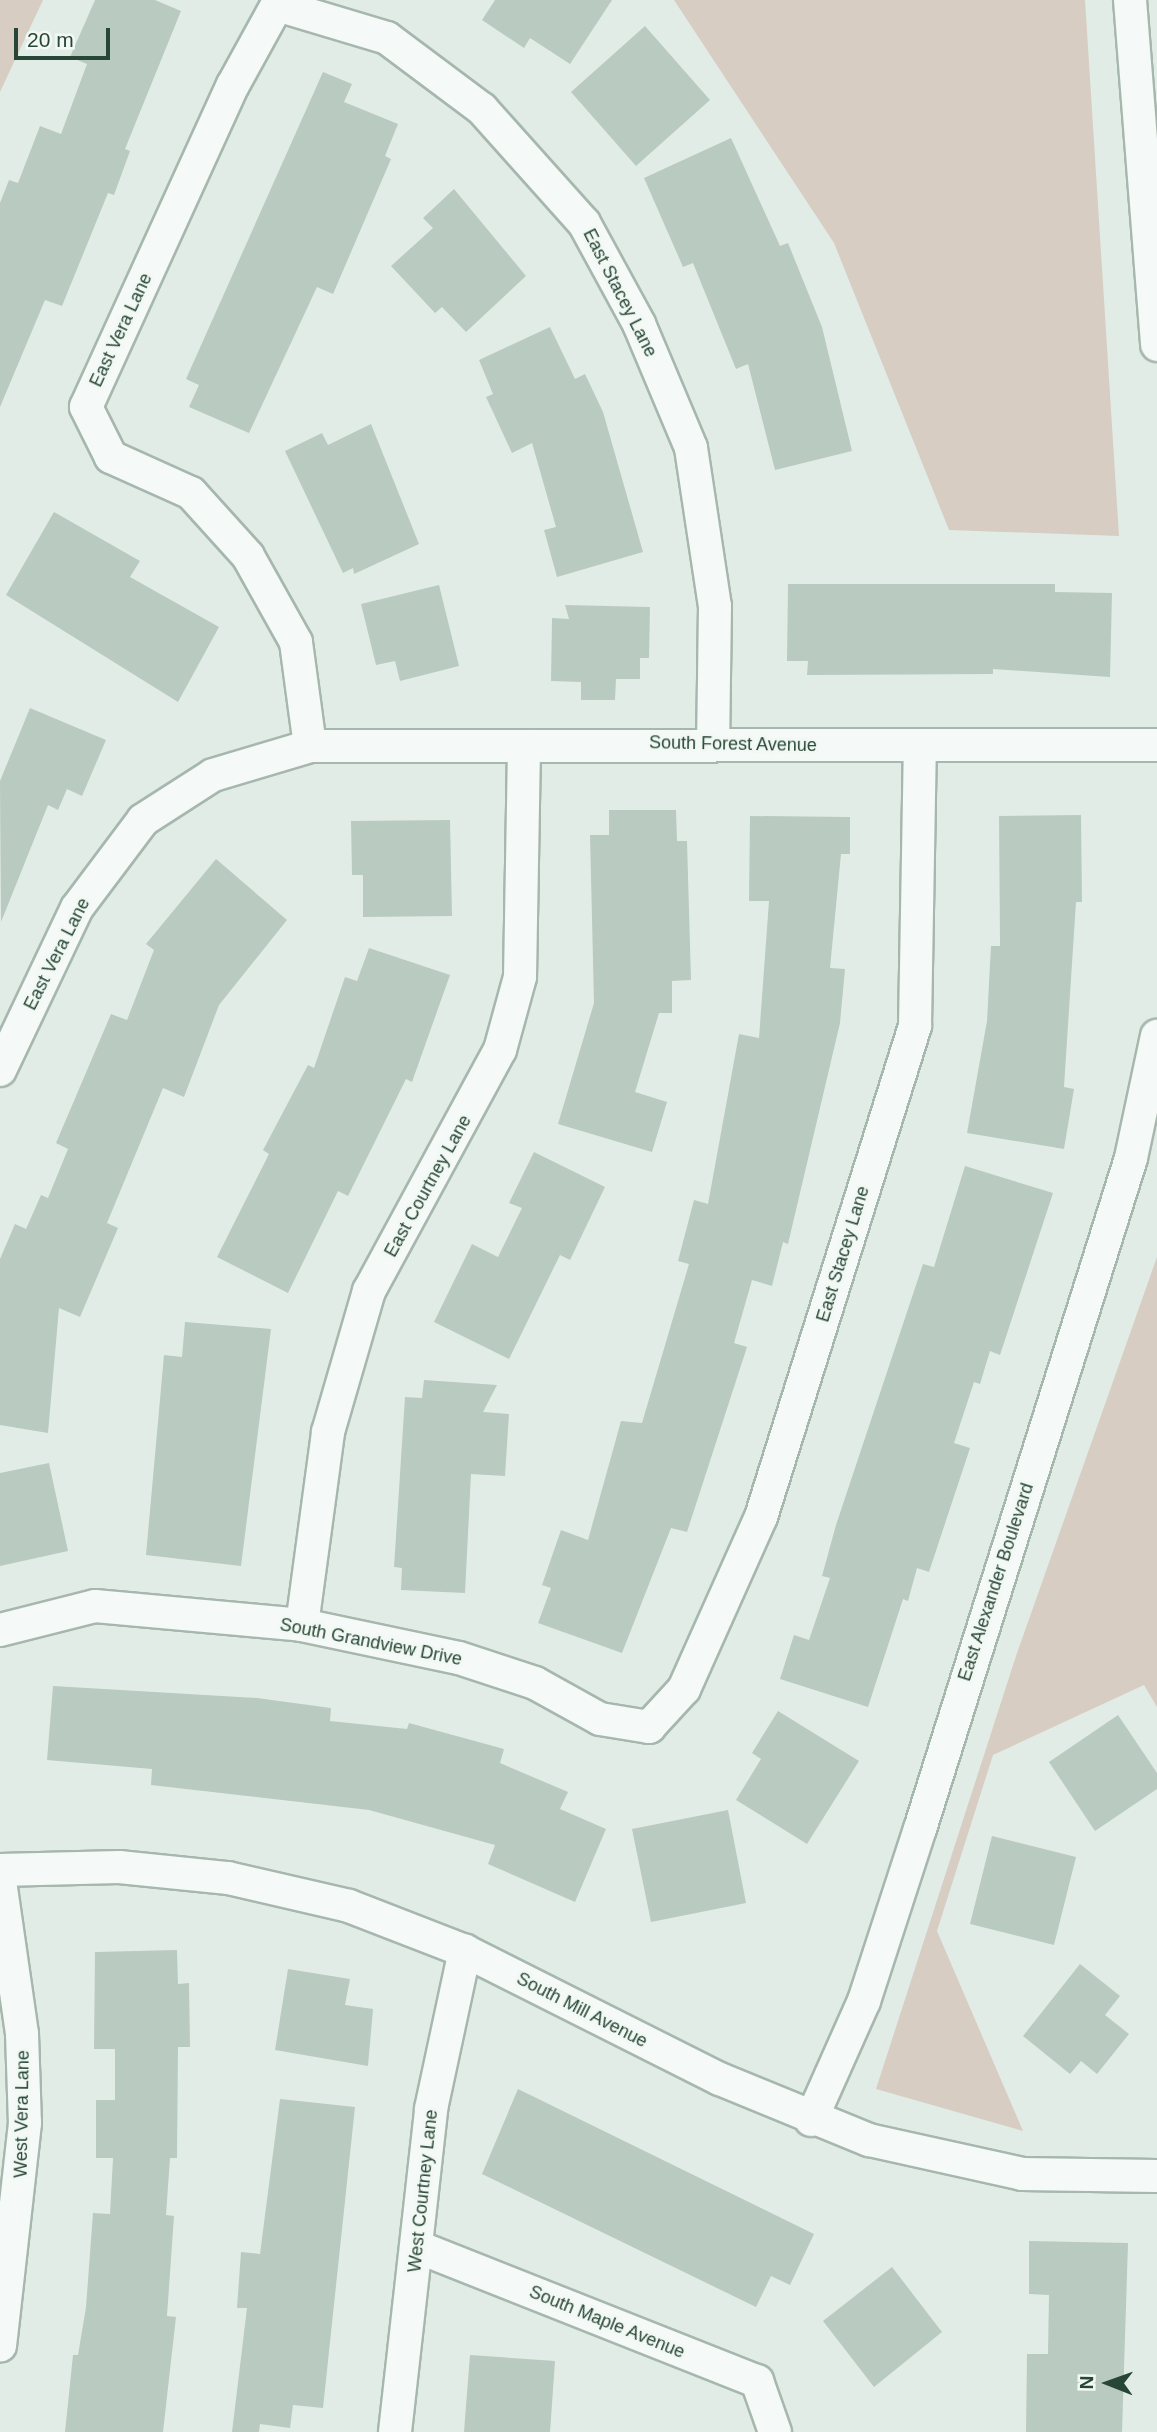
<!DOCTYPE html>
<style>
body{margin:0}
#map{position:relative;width:1157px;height:2432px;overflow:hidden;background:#e2ece6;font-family:Arial,sans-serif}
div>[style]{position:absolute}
.green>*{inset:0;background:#d7cdc2}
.building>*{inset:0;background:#b9cac0}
.roads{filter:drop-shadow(2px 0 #a6b7ad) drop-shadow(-2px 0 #a6b7ad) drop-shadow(0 2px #a6b7ad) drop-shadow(0 -2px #a6b7ad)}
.minor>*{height:32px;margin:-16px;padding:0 16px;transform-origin:16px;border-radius:16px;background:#f5f9f7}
span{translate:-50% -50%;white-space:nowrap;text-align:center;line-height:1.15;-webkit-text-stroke:6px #f2f9f5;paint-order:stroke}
.street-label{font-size:18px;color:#284635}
.north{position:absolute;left:1073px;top:2348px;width:70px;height:70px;-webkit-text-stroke:5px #f2f9f5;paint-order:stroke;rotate:271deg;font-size:19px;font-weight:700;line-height:28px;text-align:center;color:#284635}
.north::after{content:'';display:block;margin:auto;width:24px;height:32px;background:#284635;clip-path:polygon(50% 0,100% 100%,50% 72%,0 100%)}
.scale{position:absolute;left:14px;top:28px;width:96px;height:32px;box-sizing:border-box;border:4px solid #284635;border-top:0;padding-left:9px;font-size:21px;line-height:24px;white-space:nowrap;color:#284635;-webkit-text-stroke:5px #f2f9f5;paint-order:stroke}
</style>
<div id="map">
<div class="green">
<i style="clip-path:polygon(0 0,43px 0,0 92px)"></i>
<i style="clip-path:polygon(674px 0,1085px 0,1119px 536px,949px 530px,834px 243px)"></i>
<i style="clip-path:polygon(1157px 1257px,1157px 1707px,1144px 1685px,993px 1755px,937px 1931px,1023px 2131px,876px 2089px,1016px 1656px)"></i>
</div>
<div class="building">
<i style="clip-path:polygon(95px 0,155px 0,181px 11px,125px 149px,130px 151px,114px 195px,108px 193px,62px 306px,45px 300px,0 407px,0 203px,9px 180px,18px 183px,40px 126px,61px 134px,87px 64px,70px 57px)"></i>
<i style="clip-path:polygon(495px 0,612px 0,570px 64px,530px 38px,524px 48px,482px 20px)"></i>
<i style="clip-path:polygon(645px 26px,710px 100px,636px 166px,571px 92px)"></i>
<i style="clip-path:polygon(323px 72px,352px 84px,344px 102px,398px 124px,385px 156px,391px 159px,333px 294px,317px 287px,249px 433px,189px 407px,199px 385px,186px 379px)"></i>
<i style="clip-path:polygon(731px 138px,780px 246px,788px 243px,822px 327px,852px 451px,775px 470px,748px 364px,736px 369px,693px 263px,683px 267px,644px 178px)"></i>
<i style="clip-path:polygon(454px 189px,526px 276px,466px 332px,442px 307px,435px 313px,391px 266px,433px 228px,423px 218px)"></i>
<i style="clip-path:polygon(550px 327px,575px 379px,585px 374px,603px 412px,643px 552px,557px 577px,544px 530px,556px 527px,532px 443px,512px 453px,486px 397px,493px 394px,479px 360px)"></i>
<i style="clip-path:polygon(371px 424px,419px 544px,354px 574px,353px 568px,343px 573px,285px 451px,322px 433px,328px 445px)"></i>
<i style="clip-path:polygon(54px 512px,140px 561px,130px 577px,219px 627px,178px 702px,6px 595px)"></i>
<i style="clip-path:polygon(788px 584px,1055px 584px,1055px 592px,1112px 593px,1110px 677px,993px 669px,993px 674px,807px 675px,808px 661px,787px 661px)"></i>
<i style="clip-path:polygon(439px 585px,459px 666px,400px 681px,395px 661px,376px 665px,361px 604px)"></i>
<i style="clip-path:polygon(565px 605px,650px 607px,649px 658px,640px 658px,640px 679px,616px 679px,615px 700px,581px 700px,581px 682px,551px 681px,552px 618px,569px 619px)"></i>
<i style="clip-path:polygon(30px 708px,106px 740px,82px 796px,67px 789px,58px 810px,48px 805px,1px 922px,0 781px)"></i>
<i style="clip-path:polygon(609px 810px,676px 810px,677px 841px,687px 841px,691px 980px,672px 981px,672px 1013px,659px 1013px,635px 1092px,667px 1102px,652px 1152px,558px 1124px,594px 1003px,590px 835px,609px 835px)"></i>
<i style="clip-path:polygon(1081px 815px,1082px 902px,1076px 902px,1064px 1087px,1074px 1089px,1064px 1149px,967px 1133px,987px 1021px,991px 946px,1000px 946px,999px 816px)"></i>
<i style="clip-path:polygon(750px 816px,850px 817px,850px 854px,841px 854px,830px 968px,845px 969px,840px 1023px,788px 1244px,783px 1242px,772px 1286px,752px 1280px,734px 1343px,747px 1347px,687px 1532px,671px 1528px,622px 1653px,538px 1623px,551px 1588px,542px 1585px,561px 1530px,588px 1540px,621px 1421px,642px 1423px,689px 1264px,678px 1261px,694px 1200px,708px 1204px,739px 1034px,759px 1038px,769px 901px,749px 901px)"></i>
<i style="clip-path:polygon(450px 820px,452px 916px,363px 917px,363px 875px,352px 875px,351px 821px)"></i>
<i style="clip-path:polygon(216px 859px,287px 920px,219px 1005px,184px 1097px,163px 1088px,107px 1223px,118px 1228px,80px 1317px,59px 1308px,48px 1433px,0 1425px,0 1259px,15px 1224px,26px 1229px,41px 1195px,48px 1198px,68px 1149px,56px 1143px,111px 1014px,127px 1020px,154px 950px,146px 944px)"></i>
<i style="clip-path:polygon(369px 948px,450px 975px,412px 1082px,406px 1079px,348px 1196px,338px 1191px,288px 1293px,217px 1257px,269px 1154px,263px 1150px,308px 1065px,314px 1068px,345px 977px,357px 981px)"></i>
<i style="clip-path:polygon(534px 1152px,605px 1187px,570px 1260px,560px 1255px,509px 1359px,434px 1322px,472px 1244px,498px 1257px,522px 1208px,509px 1203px)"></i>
<i style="clip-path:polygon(965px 1166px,1053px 1193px,1000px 1355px,990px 1351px,980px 1384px,974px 1382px,954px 1443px,970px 1448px,929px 1572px,917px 1568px,908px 1601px,903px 1599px,868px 1707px,780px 1679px,794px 1635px,809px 1640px,830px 1578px,822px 1576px,836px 1525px,923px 1264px,934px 1267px)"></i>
<i style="clip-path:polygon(185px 1322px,271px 1329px,241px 1566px,146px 1555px,164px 1355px,182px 1357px)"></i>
<i style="clip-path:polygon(424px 1380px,497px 1385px,483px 1412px,509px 1414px,505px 1476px,471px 1474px,465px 1593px,401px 1590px,402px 1568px,394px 1567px,405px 1397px,422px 1398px)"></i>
<i style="clip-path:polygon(49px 1463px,68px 1551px,0 1566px,0 1473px)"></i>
<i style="clip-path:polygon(53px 1686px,257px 1698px,331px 1708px,330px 1721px,407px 1729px,409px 1723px,504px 1749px,500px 1763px,568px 1792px,560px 1809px,606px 1829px,575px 1902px,488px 1864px,495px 1845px,369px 1810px,151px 1785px,152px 1769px,47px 1760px)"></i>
<i style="clip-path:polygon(778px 1711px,859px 1761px,807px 1844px,736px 1800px,761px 1759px,752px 1753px)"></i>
<i style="clip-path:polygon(1118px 1715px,1157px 1773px,1157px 1789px,1095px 1831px,1049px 1762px)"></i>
<i style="clip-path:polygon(728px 1810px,746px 1903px,651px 1922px,632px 1829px)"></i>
<i style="clip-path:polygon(992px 1836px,1076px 1857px,1054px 1945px,970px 1924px)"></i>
<i style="clip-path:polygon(177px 1950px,178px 1984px,189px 1983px,190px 2047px,178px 2047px,177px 2158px,170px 2158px,166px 2215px,174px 2216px,167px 2316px,176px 2317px,163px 2432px,65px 2432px,73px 2355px,78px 2355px,86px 2307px,93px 2213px,110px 2214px,113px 2158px,96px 2158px,96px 2100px,115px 2100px,115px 2049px,94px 2049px,95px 1952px)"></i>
<i style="clip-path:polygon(1080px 1964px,1120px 1996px,1105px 2015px,1129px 2034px,1097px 2074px,1081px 2061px,1070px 2074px,1023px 2036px)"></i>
<i style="clip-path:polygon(288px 1969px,350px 1979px,345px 2005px,373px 2009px,368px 2066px,275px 2050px)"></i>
<i style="clip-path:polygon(518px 2089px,814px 2234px,790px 2285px,771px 2276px,756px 2307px,482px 2174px)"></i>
<i style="clip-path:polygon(280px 2099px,355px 2107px,323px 2408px,293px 2405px,290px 2428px,260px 2424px,259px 2432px,232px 2432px,247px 2308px,237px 2308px,241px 2252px,260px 2254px)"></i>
<i style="clip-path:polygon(1029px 2241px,1128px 2243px,1122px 2432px,1026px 2432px,1027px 2354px,1048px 2354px,1049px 2295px,1029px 2294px)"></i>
<i style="clip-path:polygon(892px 2267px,942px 2332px,874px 2387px,823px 2321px)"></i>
<i style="clip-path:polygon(470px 2355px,555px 2361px,550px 2432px,464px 2432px)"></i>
</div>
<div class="roads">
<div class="minor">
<i style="left:1130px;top:0;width:346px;rotate:85.5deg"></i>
<i style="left:310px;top:746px;width:105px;rotate:-97.7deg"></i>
<i style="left:296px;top:642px;width:98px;rotate:-119.2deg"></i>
<i style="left:248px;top:556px;width:85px;rotate:-132.1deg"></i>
<i style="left:191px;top:493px;width:88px;rotate:-155.8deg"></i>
<i style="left:111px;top:457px;width:56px;rotate:-116.6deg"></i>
<i style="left:86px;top:407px;width:354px;rotate:-65.5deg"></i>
<i style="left:233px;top:85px;width:91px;rotate:-61.2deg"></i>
<i style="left:277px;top:5px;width:115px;rotate:16.7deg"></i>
<i style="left:387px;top:38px;width:119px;rotate:36.8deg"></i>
<i style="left:482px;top:109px;width:153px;rotate:48.2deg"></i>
<i style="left:584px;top:223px;width:115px;rotate:61.4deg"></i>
<i style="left:639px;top:324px;width:134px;rotate:67.2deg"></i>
<i style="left:691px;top:448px;width:160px;rotate:81.4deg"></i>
<i style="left:715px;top:606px;width:135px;rotate:90.8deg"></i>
<i style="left:0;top:1070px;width:179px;rotate:-64.6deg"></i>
<i style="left:77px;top:908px;width:110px;rotate:-53.1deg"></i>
<i style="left:143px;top:820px;width:83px;rotate:-32.7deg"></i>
<i style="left:213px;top:775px;width:101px;rotate:-16.6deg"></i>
<i style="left:310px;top:746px;width:847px;rotate:-0.07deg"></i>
<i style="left:302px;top:1625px;width:195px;rotate:-82.3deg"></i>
<i style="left:328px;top:1432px;width:147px;rotate:-73.8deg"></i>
<i style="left:369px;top:1291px;width:274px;rotate:-61.5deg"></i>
<i style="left:500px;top:1050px;width:76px;rotate:-74.7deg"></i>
<i style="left:520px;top:977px;width:231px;rotate:-89deg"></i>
<i style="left:0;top:1630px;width:98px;rotate:-14.2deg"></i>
<i style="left:95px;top:1606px;width:208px;rotate:5.2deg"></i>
<i style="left:302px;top:1625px;width:160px;rotate:11.9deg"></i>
<i style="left:459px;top:1658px;width:80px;rotate:18.2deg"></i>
<i style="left:535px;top:1683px;width:74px;rotate:29deg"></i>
<i style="left:600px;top:1719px;width:50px;rotate:9.3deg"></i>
<i style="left:649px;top:1727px;width:52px;rotate:-47.4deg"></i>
<i style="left:684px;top:1689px;width:188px;rotate:-65.9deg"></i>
<i style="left:761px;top:1517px;width:515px;rotate:-72.59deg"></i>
<i style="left:915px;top:1026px;width:277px;rotate:-89deg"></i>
<i style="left:0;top:1870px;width:119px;rotate:-1.4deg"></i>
<i style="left:119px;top:1867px;width:110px;rotate:5.8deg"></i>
<i style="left:228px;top:1878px;width:124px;rotate:13deg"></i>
<i style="left:349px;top:1906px;width:124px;rotate:21.2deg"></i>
<i style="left:465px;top:1951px;width:285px;rotate:26.7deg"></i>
<i style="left:720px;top:2079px;width:161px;rotate:22.3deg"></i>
<i style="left:869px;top:2140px;width:157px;rotate:12.5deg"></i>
<i style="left:1022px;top:2174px;width:135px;rotate:0.8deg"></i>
<i style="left:0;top:1881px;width:155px;rotate:81.8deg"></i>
<i style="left:22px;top:2034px;width:89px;rotate:88.1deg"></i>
<i style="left:25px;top:2123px;width:224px;rotate:96.4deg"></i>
<i style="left:811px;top:2120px;width:130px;rotate:-66deg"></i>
<i style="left:864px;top:2001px;width:181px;rotate:-72deg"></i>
<i style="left:920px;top:1829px;width:703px;rotate:-72.54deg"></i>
<i style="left:1131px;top:1158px;width:125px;rotate:-78deg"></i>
<i style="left:418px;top:2247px;width:365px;rotate:21.6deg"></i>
<i style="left:757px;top:2381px;width:54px;rotate:70.6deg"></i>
<i style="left:395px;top:2432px;width:325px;rotate:-83.6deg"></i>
<i style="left:431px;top:2109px;width:162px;rotate:-77.9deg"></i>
</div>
</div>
<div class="street-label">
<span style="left:620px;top:293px;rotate:63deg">East Stacey Lane</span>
<span style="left:121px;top:330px;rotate:-65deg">East Vera Lane</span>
<span style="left:733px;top:744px;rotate:1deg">South Forest Avenue</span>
<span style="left:57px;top:954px;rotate:-63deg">East Vera Lane</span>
<span style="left:428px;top:1186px;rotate:-61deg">East Courtney Lane</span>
<span style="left:843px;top:1254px;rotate:-73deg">East Stacey Lane</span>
<span style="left:996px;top:1582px;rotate:-72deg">East Alexander Boulevard</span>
<span style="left:371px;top:1642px;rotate:11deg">South Grandview Drive</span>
<span style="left:582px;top:2010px;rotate:27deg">South Mill Avenue</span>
<span style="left:22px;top:2114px;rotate:-89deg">West Vera Lane</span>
<span style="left:423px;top:2191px;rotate:-84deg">West Courtney Lane</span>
<span style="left:607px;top:2322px;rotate:22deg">South Maple Avenue</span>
</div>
<div class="north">N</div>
<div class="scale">20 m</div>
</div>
